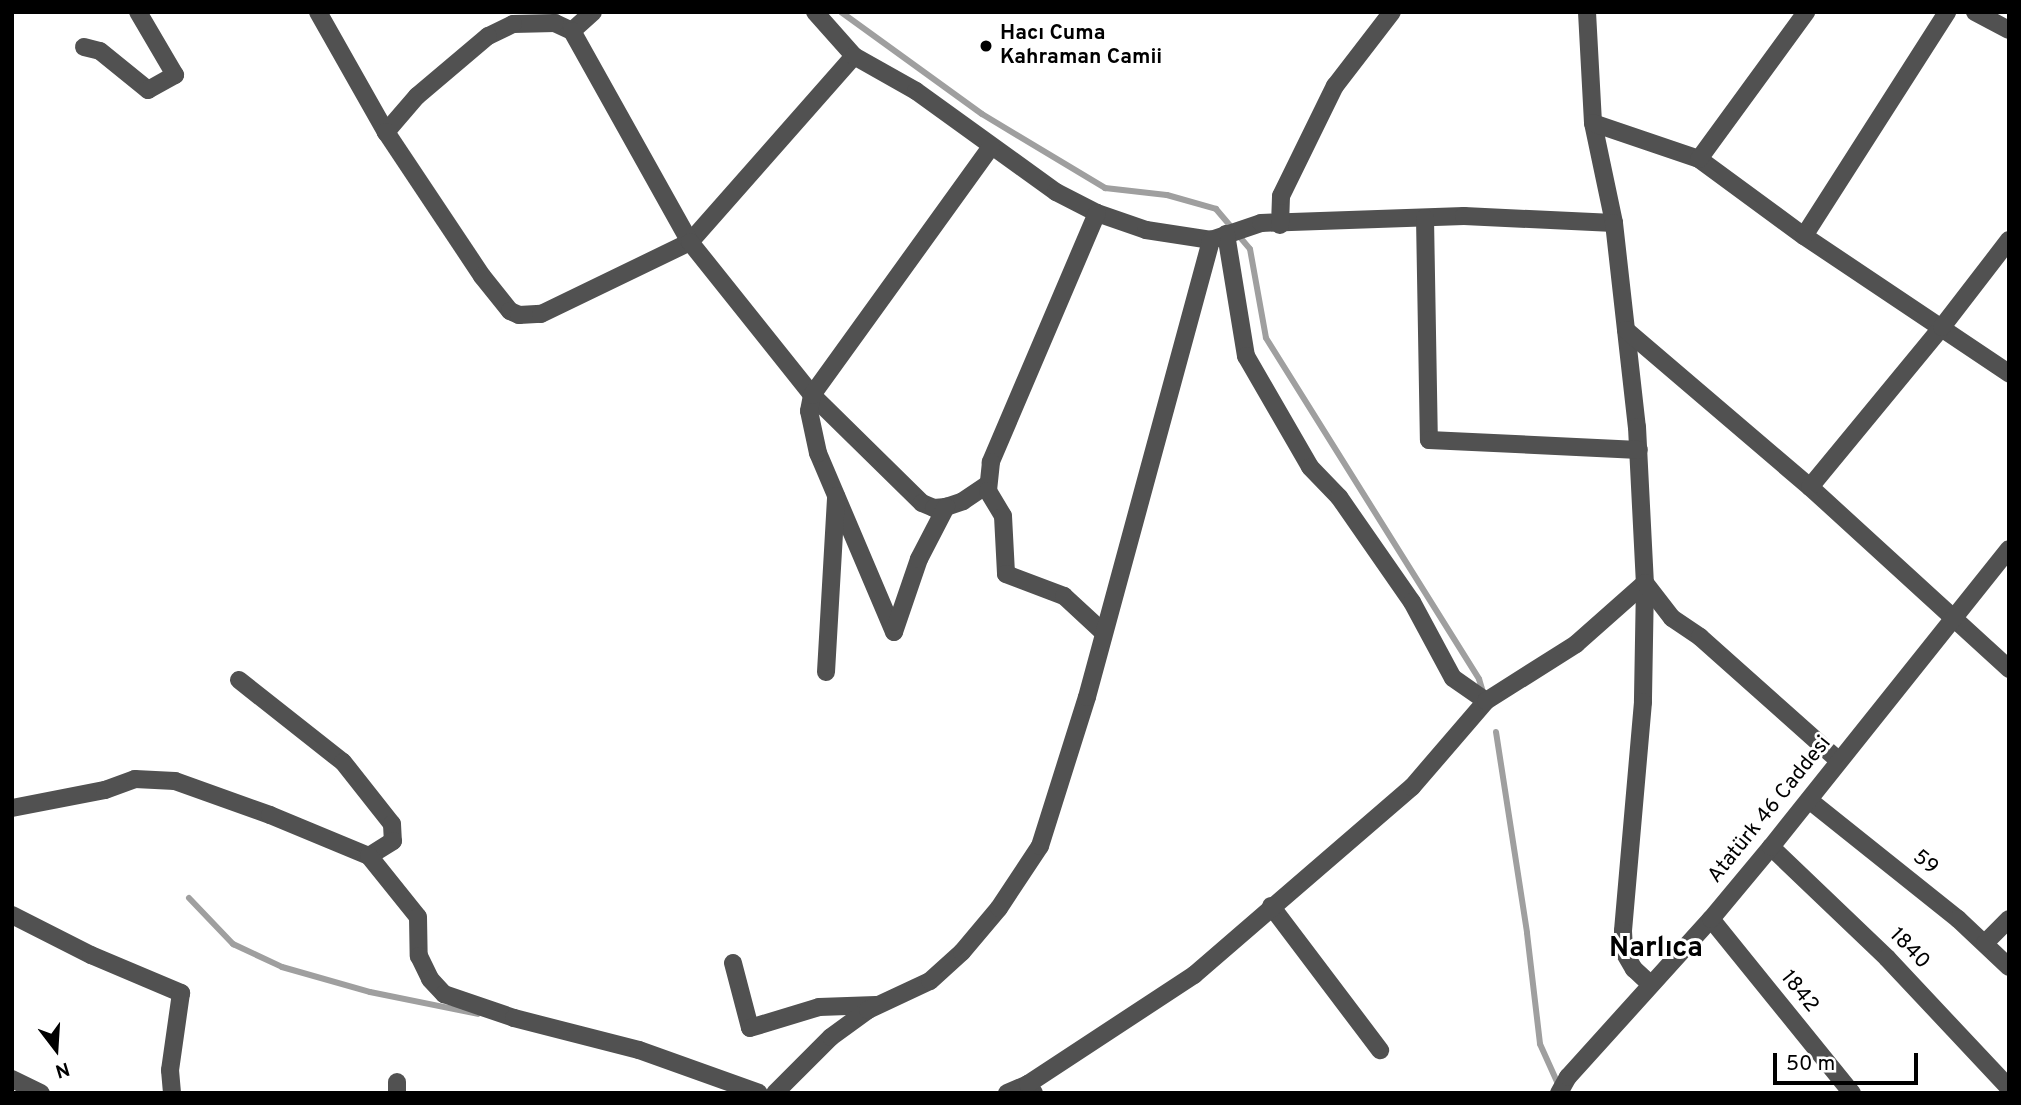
<!DOCTYPE html>
<meta charset="utf-8">
<style>
body{margin:0}
#map{position:relative;width:2021px;height:1105px;overflow:hidden;background:#fff;font-family:Overpass,sans-serif}
div>[style]{position:absolute}
.stream>*{height:6px;margin:-3px;padding:0 3px;transform-origin:3px;border-radius:3px;background:#9f9f9f}
.minor>*{height:18px;margin:-9px;padding:0 9px;transform-origin:9px;border-radius:9px;background:#515151}
.dots>*{width:19px;height:19px;translate:-50% -50%;box-sizing:border-box;border:4px solid #fff;border-radius:50%}
span{translate:-50% -50%;white-space:nowrap;text-align:center;line-height:1.15;-webkit-text-stroke:6px #fff;paint-order:stroke}
.poi-label{font-size:21px;color:#000;font-weight:700}
.left{translate:0 -50%;text-align:left}
.street-label{font-size:21px;color:#000}
.district-label{font-size:28px;color:#000;font-weight:700}
.frame{position:absolute;inset:0;border:14px solid #000;pointer-events:none}
.north{position:absolute;left:21px;top:1014px;width:70px;height:70px;-webkit-text-stroke:5px #fff;paint-order:stroke;rotate:163deg;font-size:19px;font-weight:700;line-height:28px;text-align:center;color:#000}
.north::after{content:'';display:block;margin:auto;width:24px;height:32px;background:#000;clip-path:polygon(50% 0,100% 100%,50% 72%,0 100%)}
.scale{position:absolute;left:1773px;top:1053px;width:145px;height:32px;box-sizing:border-box;border:4px solid #000;border-top:0;padding-left:9px;font-size:21px;line-height:24px;white-space:nowrap;color:#000;-webkit-text-stroke:5px #fff;paint-order:stroke}
</style>
<div id="map">
<div class="stream">
<i style="left:841px;top:12px;width:174px;rotate:35.9deg"></i>
<i style="left:982px;top:114px;width:144px;rotate:31deg"></i>
<i style="left:1105px;top:188px;width:62px;rotate:6.4deg"></i>
<i style="left:1167px;top:195px;width:51px;rotate:15.9deg"></i>
<i style="left:1216px;top:209px;width:52px;rotate:49.6deg"></i>
<i style="left:1250px;top:249px;width:90px;rotate:79.8deg"></i>
<i style="left:1266px;top:338px;width:402px;rotate:58deg"></i>
<i style="left:1479px;top:679px;width:17px;rotate:73deg"></i>
<i style="left:1496px;top:732px;width:203px;rotate:81.2deg"></i>
<i style="left:1527px;top:933px;width:112px;rotate:83.3deg"></i>
<i style="left:1540px;top:1044px;width:46px;rotate:65.7deg"></i>
<i style="left:189px;top:898px;width:64px;rotate:46.3deg"></i>
<i style="left:233px;top:944px;width:54px;rotate:25.1deg"></i>
<i style="left:282px;top:967px;width:91px;rotate:15.9deg"></i>
<i style="left:370px;top:992px;width:110px;rotate:11.5deg"></i>
</div>
<div class="minor">
<i style="left:318px;top:12px;width:138px;rotate:60.5deg"></i>
<i style="left:593px;top:12px;width:28px;rotate:138deg"></i>
<i style="left:572px;top:31px;width:19px;rotate:-155deg"></i>
<i style="left:555px;top:23px;width:42px;rotate:178.6deg"></i>
<i style="left:513px;top:24px;width:28px;rotate:154deg"></i>
<i style="left:488px;top:36px;width:93px;rotate:139.8deg"></i>
<i style="left:417px;top:96px;width:48px;rotate:130.7deg"></i>
<i style="left:386px;top:132px;width:173px;rotate:56.3deg"></i>
<i style="left:482px;top:276px;width:45px;rotate:51.3deg"></i>
<i style="left:510px;top:311px;width:10px;rotate:24deg"></i>
<i style="left:519px;top:315px;width:22px;rotate:-3deg"></i>
<i style="left:541px;top:314px;width:165px;rotate:-25.8deg"></i>
<i style="left:690px;top:242px;width:248px;rotate:-48.6deg"></i>
<i style="left:815px;top:12px;width:59px;rotate:48.4deg"></i>
<i style="left:854px;top:56px;width:71px;rotate:29.4deg"></i>
<i style="left:916px;top:91px;width:173px;rotate:35.8deg"></i>
<i style="left:1056px;top:192px;width:46px;rotate:27.1deg"></i>
<i style="left:1097px;top:213px;width:52px;rotate:19.1deg"></i>
<i style="left:1146px;top:230px;width:66px;rotate:8.7deg"></i>
<i style="left:1211px;top:240px;width:53px;rotate:-18.8deg"></i>
<i style="left:1261px;top:223px;width:203px;rotate:-2deg"></i>
<i style="left:1464px;top:216px;width:150px;rotate:2.7deg"></i>
<i style="left:1587px;top:12px;width:111px;rotate:86.9deg"></i>
<i style="left:1593px;top:123px;width:102px;rotate:78.1deg"></i>
<i style="left:1614px;top:223px;width:205px;rotate:83.6deg"></i>
<i style="left:1637px;top:427px;width:156px;rotate:87.1deg"></i>
<i style="left:1645px;top:583px;width:119px;rotate:91deg"></i>
<i style="left:1643px;top:702px;width:230px;rotate:95deg"></i>
<i style="left:1623px;top:931px;width:21px;rotate:87deg"></i>
<i style="left:1624px;top:952px;width:20px;rotate:60deg"></i>
<i style="left:1634px;top:969px;width:23px;rotate:43deg"></i>
<i style="left:1975px;top:12px;width:38px;rotate:28deg"></i>
<i style="left:572px;top:31px;width:242px;rotate:60.8deg"></i>
<i style="left:690px;top:242px;width:196px;rotate:51.4deg"></i>
<i style="left:812px;top:395px;width:154px;rotate:44.5deg"></i>
<i style="left:922px;top:503px;width:13px;rotate:23deg"></i>
<i style="left:934px;top:508px;width:12px;rotate:-5deg"></i>
<i style="left:946px;top:507px;width:18px;rotate:-19deg"></i>
<i style="left:963px;top:501px;width:30px;rotate:-34deg"></i>
<i style="left:84px;top:47px;width:16px;rotate:14deg"></i>
<i style="left:100px;top:51px;width:62px;rotate:39.1deg"></i>
<i style="left:148px;top:90px;width:31px;rotate:-29deg"></i>
<i style="left:175px;top:75px;width:73px;rotate:-120.4deg"></i>
<i style="left:1593px;top:123px;width:112px;rotate:18.8deg"></i>
<i style="left:1699px;top:159px;width:130px;rotate:36.3deg"></i>
<i style="left:1804px;top:236px;width:247px;rotate:33.8deg"></i>
<i style="left:1699px;top:159px;width:182px;rotate:-53.9deg"></i>
<i style="left:1097px;top:213px;width:271px;rotate:113.1deg"></i>
<i style="left:991px;top:462px;width:29px;rotate:96deg"></i>
<i style="left:988px;top:491px;width:29px;rotate:59deg"></i>
<i style="left:1003px;top:516px;width:58px;rotate:87deg"></i>
<i style="left:1006px;top:574px;width:62px;rotate:20.8deg"></i>
<i style="left:1064px;top:596px;width:54px;rotate:42.8deg"></i>
<i style="left:1425px;top:218px;width:222px;rotate:89deg"></i>
<i style="left:1429px;top:440px;width:210px;rotate:2.7deg"></i>
<i style="left:1280px;top:225px;width:29px;rotate:-88deg"></i>
<i style="left:1281px;top:196px;width:123px;rotate:-63.9deg"></i>
<i style="left:1335px;top:86px;width:93px;rotate:-52.4deg"></i>
<i style="left:1226px;top:234px;width:124px;rotate:80.7deg"></i>
<i style="left:1246px;top:356px;width:128px;rotate:60deg"></i>
<i style="left:1310px;top:467px;width:42px;rotate:46deg"></i>
<i style="left:1339px;top:497px;width:128px;rotate:55.2deg"></i>
<i style="left:1412px;top:602px;width:86px;rotate:61.7deg"></i>
<i style="left:1453px;top:678px;width:40px;rotate:34.9deg"></i>
<i style="left:1804px;top:236px;width:266px;rotate:-57.4deg"></i>
<i style="left:1626px;top:330px;width:242px;rotate:40.5deg"></i>
<i style="left:1810px;top:487px;width:270px;rotate:42.4deg"></i>
<i style="left:1810px;top:487px;width:207px;rotate:-50.5deg"></i>
<i style="left:1942px;top:327px;width:110px;rotate:-52.4deg"></i>
<i style="left:894px;top:632px;width:194px;rotate:-113deg"></i>
<i style="left:818px;top:453px;width:43px;rotate:-102.1deg"></i>
<i style="left:809px;top:411px;width:16px;rotate:-79deg"></i>
<i style="left:812px;top:395px;width:306px;rotate:-54.2deg"></i>
<i style="left:894px;top:632px;width:77px;rotate:-71.1deg"></i>
<i style="left:919px;top:559px;width:59px;rotate:-62.6deg"></i>
<i style="left:826px;top:672px;width:176px;rotate:-86.7deg"></i>
<i style="left:239px;top:680px;width:132px;rotate:38.3deg"></i>
<i style="left:343px;top:762px;width:79px;rotate:51.7deg"></i>
<i style="left:392px;top:824px;width:17px;rotate:87deg"></i>
<i style="left:393px;top:841px;width:28px;rotate:148deg"></i>
<i style="left:1809px;top:800px;width:191px;rotate:38.6deg"></i>
<i style="left:1958px;top:919px;width:70px;rotate:43.3deg"></i>
<i style="left:12px;top:808px;width:95px;rotate:-11deg"></i>
<i style="left:105px;top:790px;width:32px;rotate:-20deg"></i>
<i style="left:135px;top:779px;width:40px;rotate:2.9deg"></i>
<i style="left:175px;top:781px;width:101px;rotate:19.7deg"></i>
<i style="left:270px;top:815px;width:107px;rotate:22.5deg"></i>
<i style="left:369px;top:856px;width:78px;rotate:51.2deg"></i>
<i style="left:418px;top:917px;width:39px;rotate:89deg"></i>
<i style="left:419px;top:956px;width:25px;rotate:64deg"></i>
<i style="left:430px;top:979px;width:21px;rotate:47deg"></i>
<i style="left:444px;top:994px;width:74px;rotate:18.9deg"></i>
<i style="left:514px;top:1018px;width:129px;rotate:14.4deg"></i>
<i style="left:639px;top:1050px;width:127px;rotate:19.7deg"></i>
<i style="left:1771px;top:847px;width:161px;rotate:43.7deg"></i>
<i style="left:1887px;top:958px;width:178px;rotate:46.8deg"></i>
<i style="left:1271px;top:906px;width:181px;rotate:52.9deg"></i>
<i style="left:12px;top:915px;width:89px;rotate:26.9deg"></i>
<i style="left:91px;top:955px;width:98px;rotate:22.9deg"></i>
<i style="left:181px;top:993px;width:78px;rotate:98.1deg"></i>
<i style="left:170px;top:1070px;width:23px;rotate:85deg"></i>
<i style="left:1711px;top:919px;width:224px;rotate:51deg"></i>
<i style="left:1985px;top:943px;width:34px;rotate:-45deg"></i>
<i style="left:733px;top:963px;width:67px;rotate:75.3deg"></i>
<i style="left:750px;top:1028px;width:72px;rotate:-16.9deg"></i>
<i style="left:819px;top:1007px;width:57px;rotate:-2deg"></i>
<i style="left:12px;top:1079px;width:32px;rotate:26deg"></i>
<i style="left:397px;top:1082px;width:11px;rotate:90deg"></i>
<i style="left:775px;top:1093px;width:79px;rotate:-45deg"></i>
<i style="left:831px;top:1037px;width:46px;rotate:-36.1deg"></i>
<i style="left:868px;top:1010px;width:68px;rotate:-25.1deg"></i>
<i style="left:930px;top:981px;width:43px;rotate:-42.2deg"></i>
<i style="left:962px;top:952px;width:57px;rotate:-49.9deg"></i>
<i style="left:999px;top:908px;width:74px;rotate:-56.5deg"></i>
<i style="left:1040px;top:846px;width:156px;rotate:-72.5deg"></i>
<i style="left:1087px;top:697px;width:474px;rotate:-74.8deg"></i>
<i style="left:1007px;top:1093px;width:23px;rotate:-23deg"></i>
<i style="left:1034px;top:1093px;width:11px;rotate:-124deg"></i>
<i style="left:1028px;top:1084px;width:199px;rotate:-33.3deg"></i>
<i style="left:1194px;top:975px;width:288px;rotate:-40.8deg"></i>
<i style="left:1412px;top:787px;width:113px;rotate:-49.3deg"></i>
<i style="left:1486px;top:701px;width:107px;rotate:-32.3deg"></i>
<i style="left:1576px;top:644px;width:92px;rotate:-41.5deg"></i>
<i style="left:1645px;top:583px;width:44px;rotate:52.4deg"></i>
<i style="left:1672px;top:618px;width:34px;rotate:34deg"></i>
<i style="left:1700px;top:637px;width:186px;rotate:41.7deg"></i>
<i style="left:1559px;top:1093px;width:18px;rotate:-61deg"></i>
<i style="left:1568px;top:1077px;width:213px;rotate:-47.9deg"></i>
<i style="left:1711px;top:919px;width:94px;rotate:-50.2deg"></i>
<i style="left:1771px;top:847px;width:381px;rotate:-51.4deg"></i>
</div>
<div class="dots">
<i style="left:986px;top:46px;background:#000"></i>
</div>
<div class="poi-label">
<span class="left" style="left:1000px;top:46px">Hacı Cuma<br>Kahraman Camii</span>
</div>
<div class="street-label">
<span style="left:1770px;top:810px;rotate:-51deg">Atatürk 46 Caddesi</span>
<span style="left:1925px;top:863px;rotate:39deg">59</span>
<span style="left:1909px;top:949px;rotate:46deg">1840</span>
<span style="left:1799px;top:992px;rotate:51deg">1842</span>
</div>
<div class="district-label">
<span style="left:1656px;top:949px">Narlıca</span>
</div>
<div class="frame"></div>
<div class="north">N</div>
<div class="scale">50 m</div>
</div>
